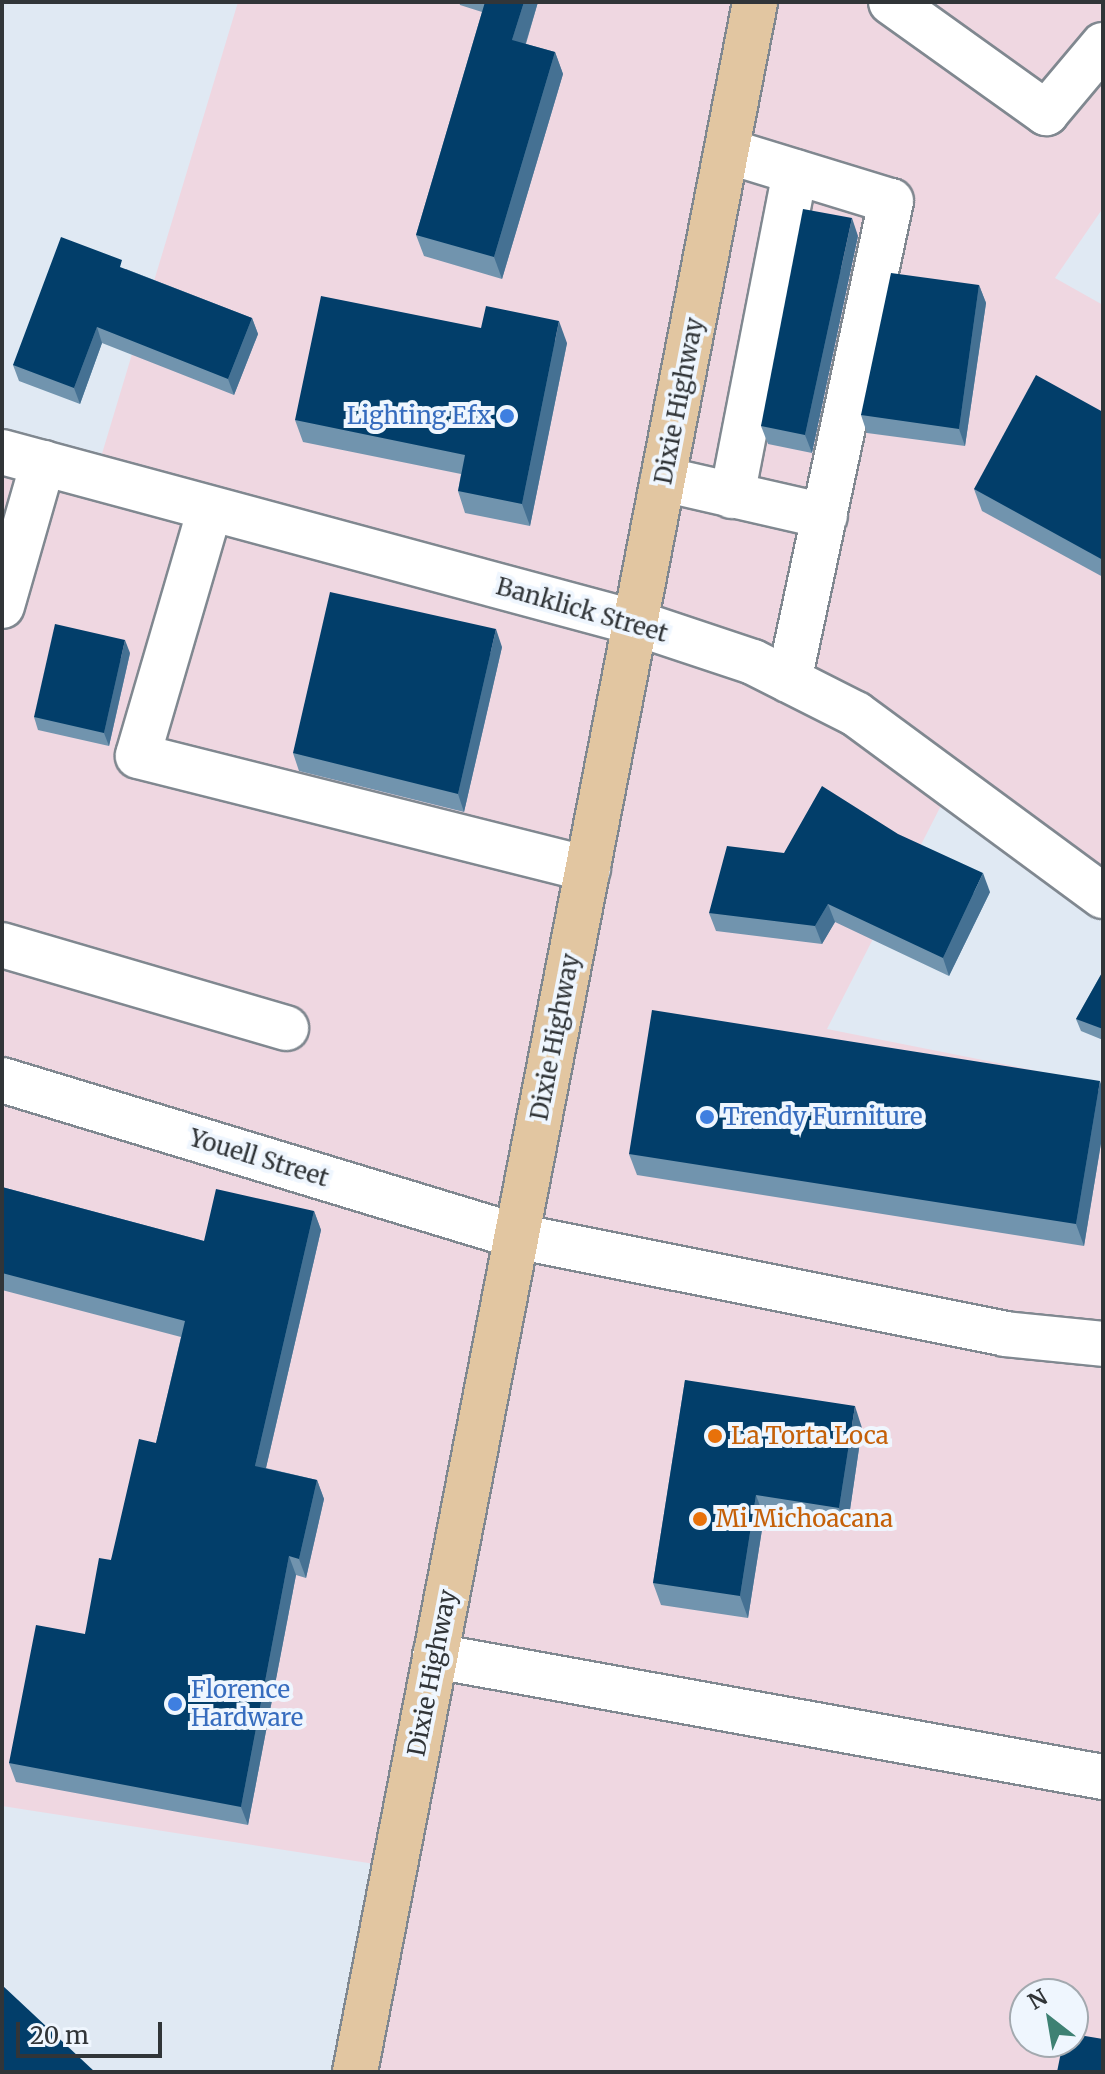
<!DOCTYPE html>
<style>
body{margin:0}
#map{position:relative;width:1105px;height:2074px;overflow:hidden;background:#e0e9f3;font-family:Merriweather,serif}
div>[style]{position:absolute}
.commercial>*{inset:0;background:#efd7e1}
.roads{filter:drop-shadow(2px 0 #808890) drop-shadow(-2px 0 #808890) drop-shadow(0 2px #808890) drop-shadow(0 -2px #808890)}
.minor>*{height:44px;margin:-22px;padding:0 22px;transform-origin:22px;border-radius:22px;background:#fff}
.major>*{height:44px;margin:-22px;padding:0 22px;transform-origin:22px;border-radius:22px;background:#e2c6a1}
.wall>*{inset:0;background:#7194ae}
.shaded-wall>*{inset:0;background:#457193}
.building>*{inset:0;background:#023e6a}
.dots>*{width:22px;height:22px;translate:-50% -50%;box-sizing:border-box;border:4px solid #eff6fe;border-radius:50%}
span{translate:-50% -50%;white-space:nowrap;text-align:center;line-height:1.15;-webkit-text-stroke:8px #eff6fe;paint-order:stroke}
.street-label{font-size:24px;color:#313538}
.shop-label{font-size:24px;color:#366cbe}
.right{translate:-100% -50%;text-align:right}
.left{translate:0 -50%;text-align:left}
.food-label{font-size:24px;color:#c56008}
.frame{position:absolute;inset:0;border:4px solid #313538;pointer-events:none}
.north{position:absolute;left:1009px;top:1978px;width:80px;height:80px;box-sizing:border-box;background:#eff6fe;border:2px solid #a3a9af;border-radius:50%;rotate:329deg;font-size:22px;font-weight:700;line-height:32px;text-align:center;color:#313538}
.north::after{content:'';display:block;margin:auto;width:28px;height:36px;background:#3e8173;clip-path:polygon(50% 0,100% 100%,50% 72%,0 100%)}
.scale{position:absolute;left:16px;top:2022px;width:146px;height:36px;box-sizing:border-box;border:4px solid #313538;border-top:0;padding-left:10px;font-size:24px;line-height:28px;white-space:nowrap;color:#313538;-webkit-text-stroke:6px #eff6fe;paint-order:stroke}
</style>
<div id="map">
<div class="commercial">
<i style="clip-path:polygon(evenodd,238px 2px,1103px 2px,1103px 208px,1055px 278px,1103px 305px,1103px 896px,952px 784px,827px 1029px,1103px 1084px,1103px 2072px,355px 2072px,394px 1867px,2px 1806px,2px 452px,95px 477px,238px 2px,1025px 1994px,1073px 1994px,1073px 2042px,1025px 2042px,1025px 1994px)"></i>
</div>
<div class="roads">
<div class="minor">
<i style="left:891px;top:2px;width:191px;rotate:35.6deg"></i>
<i style="left:1046px;top:113px;width:89px;rotate:-50deg"></i>
<i style="left:727px;top:151px;width:171px;rotate:17deg"></i>
<i style="left:891px;top:201px;width:490px;rotate:102deg"></i>
<i style="left:2px;top:452px;width:657px;rotate:15.09deg"></i>
<i style="left:636px;top:623px;width:123px;rotate:18.4deg"></i>
<i style="left:753px;top:662px;width:115px;rotate:26.8deg"></i>
<i style="left:856px;top:714px;width:307px;rotate:36.4deg"></i>
<i style="left:663px;top:479px;width:166px;rotate:12.9deg"></i>
<i style="left:732px;top:496px;width:330px;rotate:-79deg"></i>
<i style="left:210px;top:509px;width:257px;rotate:106.3deg"></i>
<i style="left:138px;top:756px;width:464px;rotate:14.1deg"></i>
<i style="left:2px;top:606px;width:149px;rotate:-74deg"></i>
<i style="left:2px;top:945px;width:296px;rotate:16.3deg"></i>
<i style="left:2px;top:1080px;width:537px;rotate:16.88deg"></i>
<i style="left:516px;top:1236px;width:499px;rotate:11.3deg"></i>
<i style="left:1005px;top:1334px;width:99px;rotate:5.8deg"></i>
<i style="left:435px;top:1656px;width:679px;rotate:10.27deg"></i>
</div>
<div class="major">
<i style="left:355px;top:2072px;width:2108px;rotate:-79.06deg"></i>
</div>
</div>
<div class="wall">
<i style="clip-path:polygon(459px 2px,538px 2px,526px 44px,555px 52px,563px 74px,502px 279px,424px 256px,416px 235px,482px 12px,460px 5px)"></i>
<i style="clip-path:polygon(858px 236px,812px 453px,768px 444px,761px 426px)"></i>
<i style="clip-path:polygon(126px 269px,252px 318px,258px 334px,234px 395px,102px 343px,80px 404px,19px 381px,13px 365px)"></i>
<i style="clip-path:polygon(979px 285px,986px 303px,965px 446px,867px 433px,861px 415px)"></i>
<i style="clip-path:polygon(481px 328px,567px 343px,530px 526px,465px 513px,458px 491px,461px 474px,303px 442px,295px 420px)"></i>
<i style="clip-path:polygon(1103px 412px,1103px 577px,982px 511px,974px 489px)"></i>
<i style="clip-path:polygon(502px 647px,464px 812px,299px 771px,293px 753px)"></i>
<i style="clip-path:polygon(130px 653px,109px 746px,38px 730px,34px 717px)"></i>
<i style="clip-path:polygon(990px 892px,949px 976px,835px 922px,822px 944px,716px 931px,709px 913px)"></i>
<i style="clip-path:polygon(1103px 971px,1103px 1040px,1081px 1031px,1076px 1019px)"></i>
<i style="clip-path:polygon(1103px 1090px,1103px 1131px,1084px 1246px,637px 1175px,629px 1154px)"></i>
<i style="clip-path:polygon(2px 1187px,204px 1241px,314px 1211px,321px 1230px,266px 1468px,317px 1480px,324px 1499px,306px 1578px,296px 1575px,248px 1825px,16px 1782px,9px 1763px,85px 1634px,111px 1560px,156px 1443px,181px 1337px,2px 1290px)"></i>
<i style="clip-path:polygon(685px 1380px,862px 1428px,847px 1530px,764px 1517px,748px 1618px,661px 1605px,653px 1583px)"></i>
</div>
<div class="shaded-wall">
<i style="clip-path:polygon(524px 2px,538px 2px,520px 62px,512px 40px)"></i>
<i style="clip-path:polygon(555px 52px,563px 74px,502px 279px,494px 257px)"></i>
<i style="clip-path:polygon(852px 218px,858px 236px,812px 453px,805px 435px)"></i>
<i style="clip-path:polygon(979px 285px,986px 303px,965px 446px,959px 429px)"></i>
<i style="clip-path:polygon(252px 318px,258px 334px,234px 395px,228px 379px)"></i>
<i style="clip-path:polygon(559px 321px,567px 343px,530px 526px,522px 504px)"></i>
<i style="clip-path:polygon(97px 327px,102px 343px,80px 404px,74px 388px)"></i>
<i style="clip-path:polygon(496px 629px,502px 647px,464px 812px,458px 794px)"></i>
<i style="clip-path:polygon(125px 640px,130px 653px,109px 746px,104px 733px)"></i>
<i style="clip-path:polygon(983px 873px,990px 892px,949px 976px,943px 958px)"></i>
<i style="clip-path:polygon(828px 904px,835px 922px,822px 944px,815px 926px)"></i>
<i style="clip-path:polygon(1100px 1081px,1103px 1090px,1103px 1131px,1084px 1246px,1076px 1224px)"></i>
<i style="clip-path:polygon(314px 1211px,321px 1230px,262px 1485px,255px 1466px)"></i>
<i style="clip-path:polygon(855px 1406px,862px 1428px,847px 1530px,839px 1508px)"></i>
<i style="clip-path:polygon(317px 1480px,324px 1499px,306px 1578px,299px 1559px)"></i>
<i style="clip-path:polygon(756px 1495px,764px 1517px,748px 1618px,740px 1596px)"></i>
<i style="clip-path:polygon(289px 1556px,296px 1575px,248px 1825px,241px 1807px)"></i>
</div>
<div class="building">
<i style="clip-path:polygon(485px 2px,524px 2px,512px 40px,555px 52px,494px 257px,416px 235px)"></i>
<i style="clip-path:polygon(803px 209px,852px 218px,805px 435px,761px 426px)"></i>
<i style="clip-path:polygon(61px 237px,122px 260px,120px 267px,252px 318px,228px 379px,97px 327px,74px 388px,13px 365px)"></i>
<i style="clip-path:polygon(891px 273px,979px 285px,959px 429px,861px 415px)"></i>
<i style="clip-path:polygon(321px 296px,481px 328px,486px 306px,559px 321px,522px 504px,458px 491px,465px 455px,295px 420px)"></i>
<i style="clip-path:polygon(1036px 375px,1103px 412px,1103px 560px,974px 489px)"></i>
<i style="clip-path:polygon(330px 592px,496px 629px,458px 794px,293px 753px)"></i>
<i style="clip-path:polygon(55px 624px,125px 640px,104px 733px,34px 717px)"></i>
<i style="clip-path:polygon(822px 786px,898px 834px,983px 873px,943px 958px,828px 904px,815px 926px,709px 913px,727px 846px,784px 853px)"></i>
<i style="clip-path:polygon(1103px 971px,1103px 1029px,1076px 1019px)"></i>
<i style="clip-path:polygon(652px 1010px,1100px 1081px,1076px 1224px,629px 1154px)"></i>
<i style="clip-path:polygon(2px 1187px,204px 1241px,216px 1189px,314px 1211px,255px 1466px,317px 1480px,299px 1559px,289px 1556px,241px 1807px,9px 1763px,36px 1625px,85px 1634px,99px 1558px,111px 1560px,139px 1439px,156px 1443px,185px 1321px,2px 1273px)"></i>
<i style="clip-path:polygon(685px 1380px,855px 1406px,839px 1508px,756px 1495px,740px 1596px,653px 1583px)"></i>
<i style="clip-path:polygon(2px 1985px,95px 2072px,2px 2072px)"></i>
<i style="clip-path:polygon(1073px 2034px,1103px 2039px,1103px 2072px,1057px 2072px,1063px 2042px,1073px 2042px)"></i>
</div>
<div class="dots">
<i style="left:507px;top:416px;background:#3f7fe0"></i>
<i style="left:707px;top:1117px;background:#3f7fe0"></i>
<i style="left:715px;top:1436px;background:#e8710a"></i>
<i style="left:700px;top:1519px;background:#e8710a"></i>
<i style="left:175px;top:1704px;background:#3f7fe0"></i>
</div>
<div class="street-label">
<span style="left:679px;top:401px;rotate:-79deg">Dixie Highway</span>
<span style="left:582px;top:610px;rotate:16deg">Banklick Street</span>
<span style="left:555px;top:1037px;rotate:-79deg">Dixie Highway</span>
<span style="left:259px;top:1158px;rotate:17deg">Youell Street</span>
<span style="left:432px;top:1673px;rotate:-79deg">Dixie Highway</span>
</div>
<div class="shop-label">
<span class="right" style="left:491px;top:416px">Lighting Efx</span>
<span class="left" style="left:723px;top:1117px">Trendy Furniture</span>
<span class="left" style="left:191px;top:1704px">Florence<br>Hardware</span>
</div>
<div class="food-label">
<span class="left" style="left:731px;top:1436px">La Torta Loca</span>
<span class="left" style="left:716px;top:1519px">Mi Michoacana</span>
</div>
<div class="frame"></div>
<div class="north">N</div>
<div class="scale">20 m</div>
</div>
